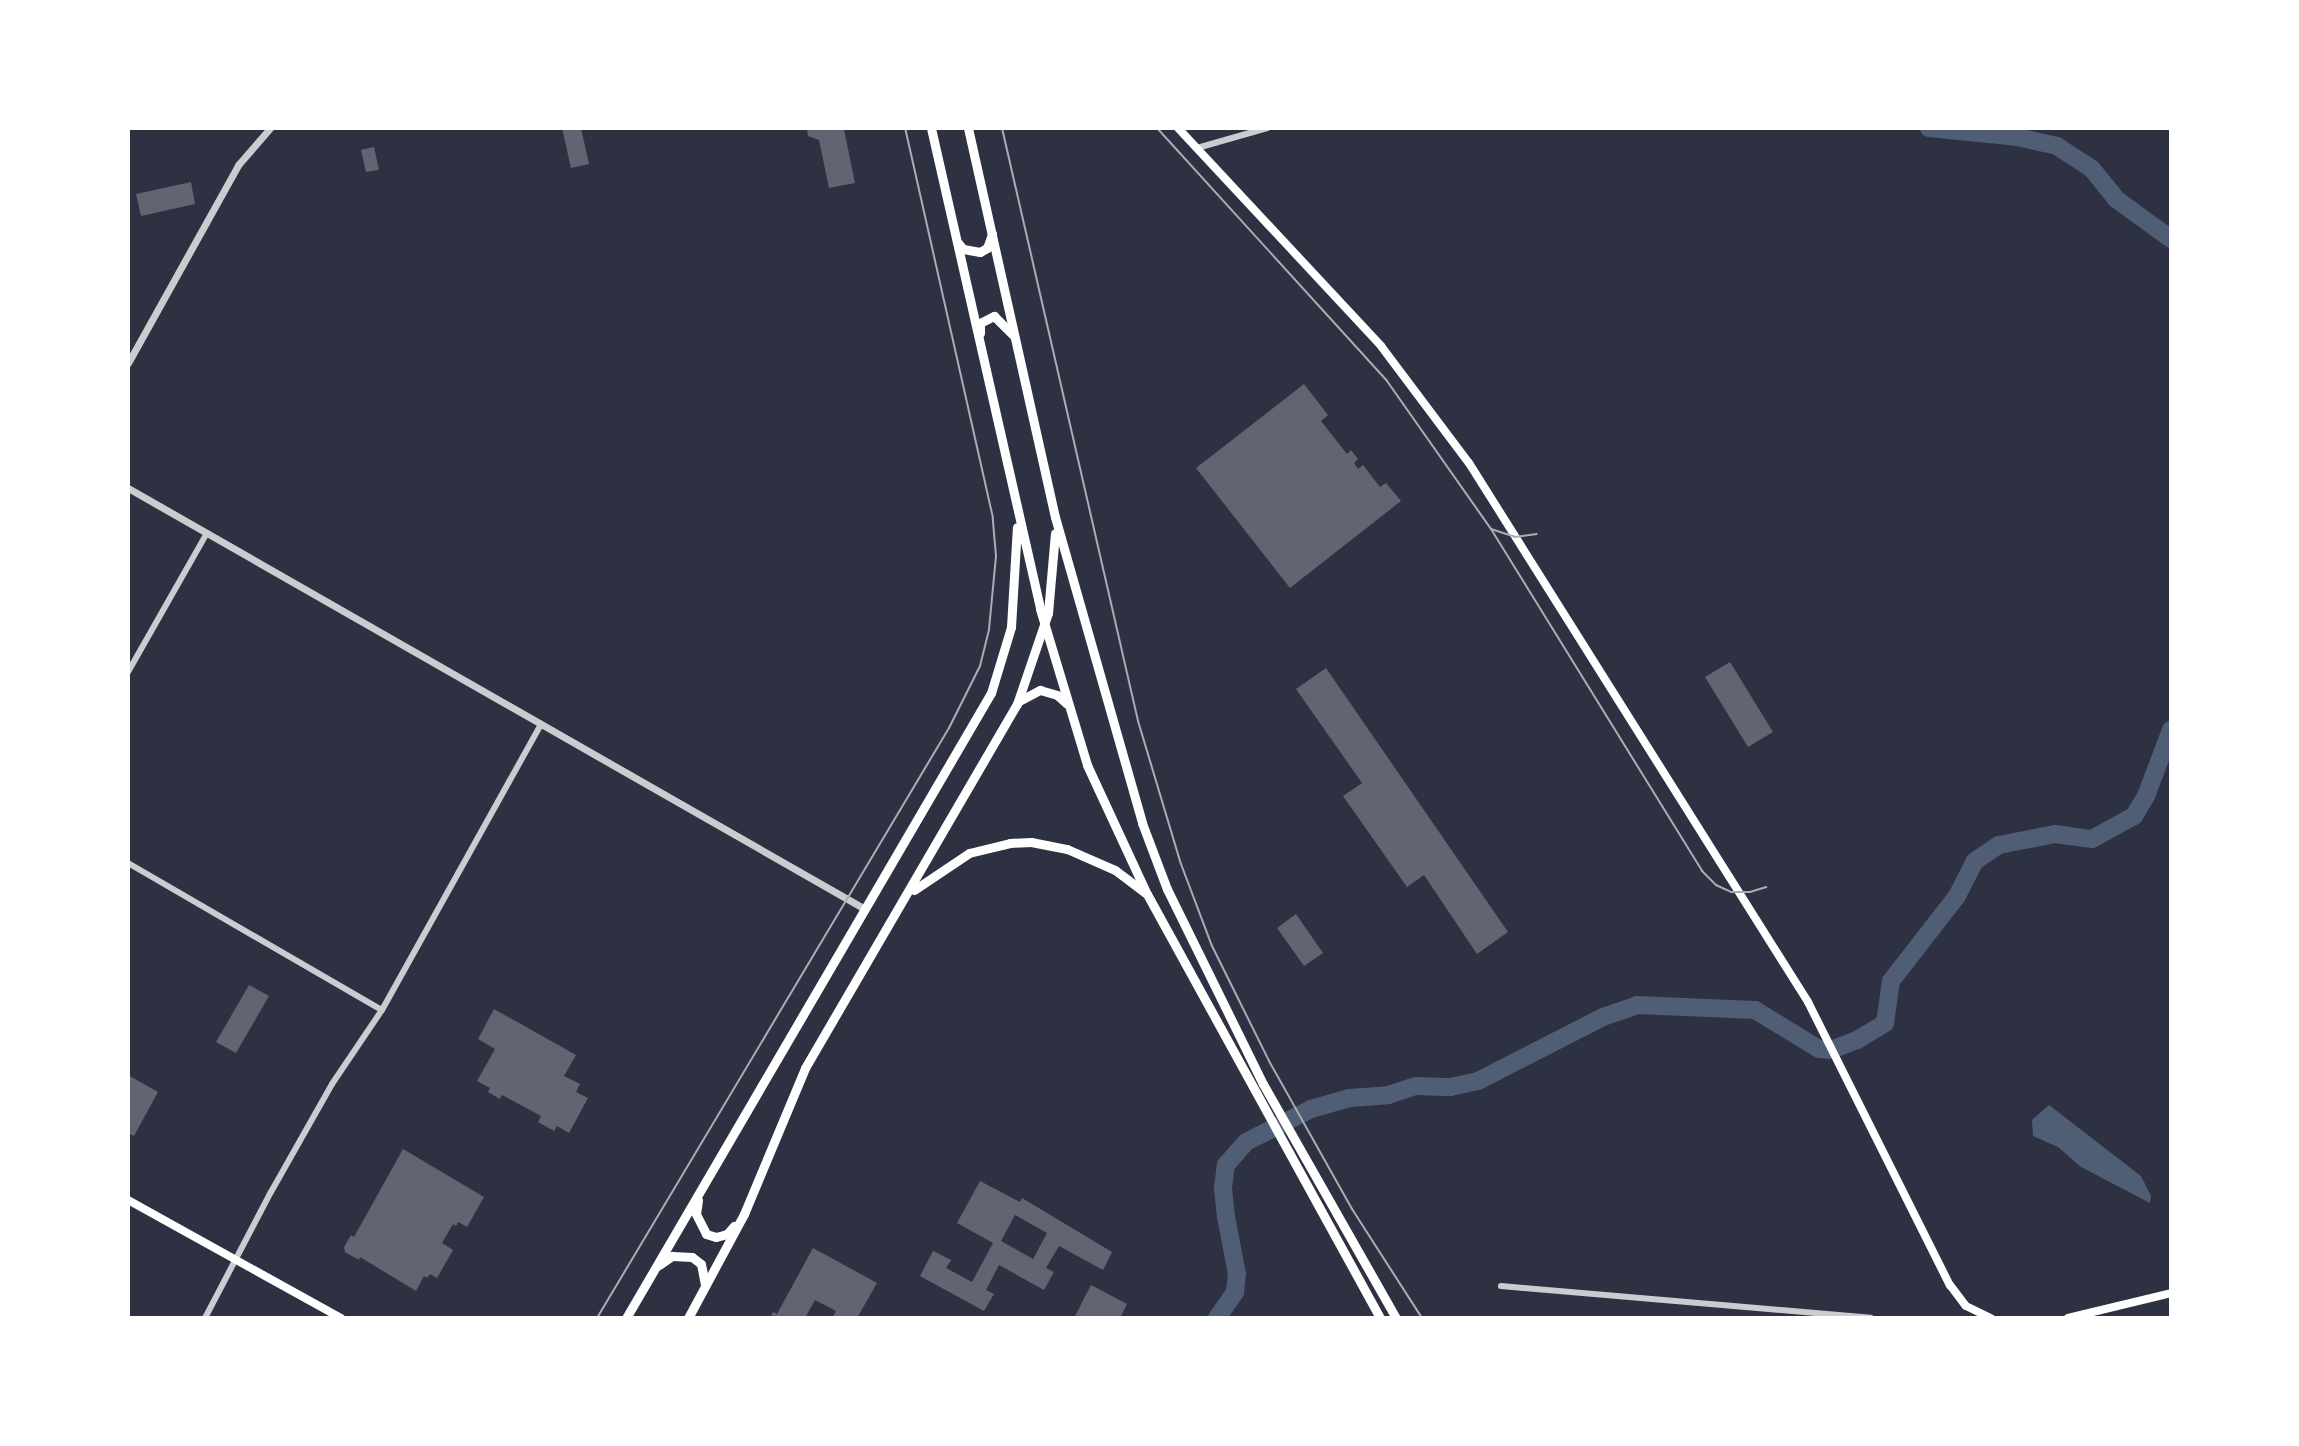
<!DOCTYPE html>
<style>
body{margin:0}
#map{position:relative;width:2299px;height:1446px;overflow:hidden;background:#2d3142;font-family:"Fira Sans Condensed",sans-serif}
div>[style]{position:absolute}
.water>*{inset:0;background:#4f5d75}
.river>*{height:18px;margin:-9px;padding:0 9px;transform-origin:9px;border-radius:9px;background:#4f5d75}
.building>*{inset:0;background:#626471}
.minor>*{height:6px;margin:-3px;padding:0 3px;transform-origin:3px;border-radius:3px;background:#caccd0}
.tertiary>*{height:7px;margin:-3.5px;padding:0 3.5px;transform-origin:3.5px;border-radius:3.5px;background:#caccd0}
.secondary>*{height:8px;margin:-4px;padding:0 4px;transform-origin:4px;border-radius:4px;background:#fff}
.primary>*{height:9px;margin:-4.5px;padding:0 4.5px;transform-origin:4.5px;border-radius:4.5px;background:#fff}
.tram>*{height:2px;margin:-1px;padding:0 1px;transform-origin:1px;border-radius:1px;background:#abadb3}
span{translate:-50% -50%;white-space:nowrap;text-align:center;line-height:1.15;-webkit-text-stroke:7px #fff;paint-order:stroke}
.frame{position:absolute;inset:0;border:130px solid #fff;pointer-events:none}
</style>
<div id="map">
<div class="water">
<i style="clip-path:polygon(2049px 1105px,2141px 1176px,2151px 1196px,2150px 1203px,2081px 1167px,2058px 1147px,2033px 1136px,2032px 1120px)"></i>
</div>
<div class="river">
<i style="left:1929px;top:128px;width:88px;rotate:5.8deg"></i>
<i style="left:2017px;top:137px;width:41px;rotate:12.7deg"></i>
<i style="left:2057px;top:146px;width:42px;rotate:33.3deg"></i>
<i style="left:2092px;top:169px;width:38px;rotate:51deg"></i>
<i style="left:2116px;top:199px;width:68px;rotate:36deg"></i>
<i style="left:1217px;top:1318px;width:32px;rotate:-55deg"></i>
<i style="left:1235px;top:1292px;width:18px;rotate:-84deg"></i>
<i style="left:1237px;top:1274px;width:58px;rotate:-100.9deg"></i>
<i style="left:1226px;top:1217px;width:29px;rotate:-96deg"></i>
<i style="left:1223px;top:1188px;width:23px;rotate:-83deg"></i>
<i style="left:1226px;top:1165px;width:30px;rotate:-49deg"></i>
<i style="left:1246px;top:1142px;width:73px;rotate:-26.9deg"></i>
<i style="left:1311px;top:1109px;width:40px;rotate:-16deg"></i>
<i style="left:1349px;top:1098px;width:39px;rotate:-4deg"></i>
<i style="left:1388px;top:1095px;width:29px;rotate:-18deg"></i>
<i style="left:1416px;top:1086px;width:34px;rotate:2deg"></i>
<i style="left:1450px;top:1087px;width:29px;rotate:-12deg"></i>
<i style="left:1478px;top:1081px;width:140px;rotate:-27.1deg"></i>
<i style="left:1603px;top:1017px;width:36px;rotate:-19deg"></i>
<i style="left:1637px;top:1005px;width:118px;rotate:2.4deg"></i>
<i style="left:1755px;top:1010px;width:75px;rotate:31.4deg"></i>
<i style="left:1819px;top:1049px;width:12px;rotate:5deg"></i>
<i style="left:1831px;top:1050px;width:28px;rotate:-21deg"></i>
<i style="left:1857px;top:1040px;width:33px;rotate:-31deg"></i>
<i style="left:1885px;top:1023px;width:42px;rotate:-81.9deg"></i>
<i style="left:1891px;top:981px;width:108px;rotate:-52.2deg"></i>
<i style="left:1957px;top:896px;width:39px;rotate:-63deg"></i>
<i style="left:1975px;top:861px;width:29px;rotate:-34deg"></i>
<i style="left:1999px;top:845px;width:57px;rotate:-11.1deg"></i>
<i style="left:2055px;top:834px;width:37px;rotate:8deg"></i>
<i style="left:2092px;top:839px;width:48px;rotate:-28.7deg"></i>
<i style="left:2134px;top:816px;width:23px;rotate:-59deg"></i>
<i style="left:2146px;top:796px;width:71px;rotate:-69.3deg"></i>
</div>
<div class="building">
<i style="clip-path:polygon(562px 128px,581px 128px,589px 164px,571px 168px)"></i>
<i style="clip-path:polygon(807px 128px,844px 129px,855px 183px,829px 188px,819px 140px,808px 136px)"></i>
<i style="clip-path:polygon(374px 147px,379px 170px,366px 172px,361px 150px)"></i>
<i style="clip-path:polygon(191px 182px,195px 204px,141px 216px,136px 194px)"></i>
<i style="clip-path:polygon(1304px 384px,1328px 415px,1321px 421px,1347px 454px,1351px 450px,1358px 459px,1354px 463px,1358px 469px,1363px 465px,1380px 487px,1386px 483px,1401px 501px,1290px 588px,1196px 468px)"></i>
<i style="clip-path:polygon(1730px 662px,1773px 732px,1748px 747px,1705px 677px)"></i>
<i style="clip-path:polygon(1326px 668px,1508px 932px,1477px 954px,1424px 875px,1407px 887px,1343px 796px,1362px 783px,1296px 689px)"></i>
<i style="clip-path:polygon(1296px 914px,1323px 953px,1304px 966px,1277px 928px)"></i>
<i style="clip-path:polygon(249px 985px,269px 996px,236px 1053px,216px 1042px)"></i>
<i style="clip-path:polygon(494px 1009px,576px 1055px,564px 1076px,580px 1084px,576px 1092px,588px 1098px,569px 1133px,557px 1126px,554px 1131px,538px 1122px,541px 1116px,502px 1095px,500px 1099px,488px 1092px,490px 1088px,477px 1081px,495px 1049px,478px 1039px)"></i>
<i style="clip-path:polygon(128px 1075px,158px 1092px,134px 1136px,128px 1133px)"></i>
<i style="clip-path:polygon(403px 1149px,484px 1197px,467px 1227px,458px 1222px,456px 1226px,453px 1224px,442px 1243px,453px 1250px,437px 1278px,430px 1274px,427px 1278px,424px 1276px,416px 1291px,360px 1257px,359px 1260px,345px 1252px,344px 1247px,351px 1235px,354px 1237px)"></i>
<i style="clip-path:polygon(evenodd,980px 1181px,1020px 1202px,1022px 1198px,1112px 1252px,1103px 1270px,1059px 1246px,1046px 1268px,1054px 1272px,1044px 1290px,999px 1265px,986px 1290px,994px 1294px,984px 1311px,920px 1276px,933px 1251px,951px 1260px,946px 1268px,972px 1282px,993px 1243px,957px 1223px,980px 1181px,1015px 1215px,1047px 1233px,1033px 1259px,1001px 1241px,1015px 1215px)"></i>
<i style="clip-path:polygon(813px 1248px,877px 1283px,857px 1318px,832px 1318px,836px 1311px,815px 1300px,805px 1318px,770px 1318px,773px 1312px,777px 1314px)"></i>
<i style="clip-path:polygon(1091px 1285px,1127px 1304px,1120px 1318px,1074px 1318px)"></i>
</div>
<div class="minor">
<i style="left:1197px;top:148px;width:73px;rotate:-15.9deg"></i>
<i style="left:128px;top:672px;width:160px;rotate:-60.4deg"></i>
<i style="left:128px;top:863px;width:293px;rotate:30.1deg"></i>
<i style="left:1501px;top:1286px;width:371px;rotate:4.9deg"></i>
<i style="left:205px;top:1318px;width:142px;rotate:-62.4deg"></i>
<i style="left:271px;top:1192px;width:124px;rotate:-60.5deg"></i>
<i style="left:332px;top:1084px;width:89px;rotate:-56deg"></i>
<i style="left:382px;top:1010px;width:327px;rotate:-60.9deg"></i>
</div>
<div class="tertiary">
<i style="left:128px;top:363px;width:227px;rotate:-60.9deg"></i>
<i style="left:238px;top:165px;width:49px;rotate:-49.1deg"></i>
<i style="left:128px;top:488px;width:849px;rotate:29.74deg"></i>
</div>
<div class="secondary">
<i style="left:1178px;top:128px;width:298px;rotate:47deg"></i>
<i style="left:1381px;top:346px;width:146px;rotate:53.1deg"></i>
<i style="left:1469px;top:463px;width:637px;rotate:57.83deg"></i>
<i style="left:1808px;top:1002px;width:317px;rotate:63.4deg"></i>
<i style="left:1950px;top:1285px;width:26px;rotate:53deg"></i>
<i style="left:1966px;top:1306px;width:28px;rotate:26deg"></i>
<i style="left:128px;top:1200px;width:244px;rotate:29deg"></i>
<i style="left:2068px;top:1318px;width:106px;rotate:-13.6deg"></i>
</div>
<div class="primary">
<i style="left:931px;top:128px;width:493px;rotate:77.2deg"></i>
<i style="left:1040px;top:609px;width:163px;rotate:73.2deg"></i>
<i style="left:1087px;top:765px;width:142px;rotate:65.1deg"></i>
<i style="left:1147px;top:894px;width:484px;rotate:61.2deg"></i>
<i style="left:968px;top:128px;width:399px;rotate:77.4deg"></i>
<i style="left:1055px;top:517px;width:318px;rotate:74.1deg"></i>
<i style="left:1142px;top:823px;width:71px;rotate:69.3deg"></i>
<i style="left:1167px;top:889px;width:217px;rotate:63.8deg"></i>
<i style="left:1263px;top:1084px;width:269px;rotate:60.4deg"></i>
<i style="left:958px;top:243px;width:8px;rotate:50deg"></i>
<i style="left:963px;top:249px;width:17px;rotate:10deg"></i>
<i style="left:980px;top:252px;width:8px;rotate:-30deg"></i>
<i style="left:987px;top:248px;width:15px;rotate:-70deg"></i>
<i style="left:980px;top:333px;width:10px;rotate:-90deg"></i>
<i style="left:980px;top:323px;width:16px;rotate:-27deg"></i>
<i style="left:994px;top:316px;width:27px;rotate:45deg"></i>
<i style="left:1019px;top:701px;width:24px;rotate:-28deg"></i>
<i style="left:1040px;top:690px;width:18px;rotate:16deg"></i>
<i style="left:1057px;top:695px;width:13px;rotate:42deg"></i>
<i style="left:914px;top:890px;width:66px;rotate:-33.9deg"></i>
<i style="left:969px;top:853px;width:42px;rotate:-13.7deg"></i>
<i style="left:1010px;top:843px;width:21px;rotate:-3deg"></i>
<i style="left:1031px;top:842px;width:37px;rotate:11deg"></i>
<i style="left:1067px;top:849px;width:52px;rotate:23.6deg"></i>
<i style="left:1115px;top:870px;width:38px;rotate:37deg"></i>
<i style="left:698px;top:1200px;width:14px;rotate:98deg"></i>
<i style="left:696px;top:1214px;width:22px;rotate:63deg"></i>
<i style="left:706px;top:1234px;width:10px;rotate:17deg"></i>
<i style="left:716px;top:1237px;width:11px;rotate:-15deg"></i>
<i style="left:727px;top:1234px;width:11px;rotate:-49deg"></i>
<i style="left:659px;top:1265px;width:16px;rotate:-35deg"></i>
<i style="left:672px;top:1256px;width:20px;rotate:3deg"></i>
<i style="left:692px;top:1257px;width:11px;rotate:38deg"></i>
<i style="left:701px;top:1264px;width:20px;rotate:79deg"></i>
<i style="left:626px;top:1318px;width:724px;rotate:-59.72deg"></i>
<i style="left:991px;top:693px;width:69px;rotate:-73.1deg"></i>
<i style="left:1011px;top:627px;width:100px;rotate:-86.6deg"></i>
<i style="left:688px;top:1318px;width:118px;rotate:-61.7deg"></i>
<i style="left:744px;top:1214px;width:158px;rotate:-67.3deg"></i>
<i style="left:805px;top:1068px;width:421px;rotate:-59.8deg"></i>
<i style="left:1017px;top:704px;width:96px;rotate:-71.2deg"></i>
<i style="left:1048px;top:613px;width:80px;rotate:-85deg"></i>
</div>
<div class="tram">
<i style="left:1002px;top:128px;width:608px;rotate:77.08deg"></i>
<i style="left:1138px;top:721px;width:149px;rotate:73.3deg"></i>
<i style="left:1181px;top:864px;width:88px;rotate:69.3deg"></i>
<i style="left:1212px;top:946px;width:128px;rotate:63.6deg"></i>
<i style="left:1269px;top:1061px;width:170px;rotate:60.7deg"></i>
<i style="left:1352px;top:1209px;width:130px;rotate:57.3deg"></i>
<i style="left:1157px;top:128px;width:342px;rotate:47.7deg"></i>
<i style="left:1387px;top:381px;width:181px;rotate:54.9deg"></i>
<i style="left:1491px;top:529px;width:402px;rotate:58.3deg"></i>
<i style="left:1702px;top:871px;width:20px;rotate:45deg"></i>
<i style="left:1716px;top:885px;width:17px;rotate:25deg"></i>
<i style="left:1731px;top:892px;width:19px"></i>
<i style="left:1750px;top:892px;width:17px;rotate:-17deg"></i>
<i style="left:1491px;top:529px;width:25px;rotate:18deg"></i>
<i style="left:1515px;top:537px;width:22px;rotate:-8deg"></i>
<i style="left:597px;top:1318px;width:687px;rotate:-59.18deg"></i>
<i style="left:949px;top:728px;width:69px;rotate:-63.4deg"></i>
<i style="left:980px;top:666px;width:38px;rotate:-76deg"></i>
<i style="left:989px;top:629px;width:73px;rotate:-84.5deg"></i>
<i style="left:996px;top:556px;width:38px;rotate:-95deg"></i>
<i style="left:993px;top:518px;width:400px;rotate:-102.7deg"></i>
</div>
<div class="frame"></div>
</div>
